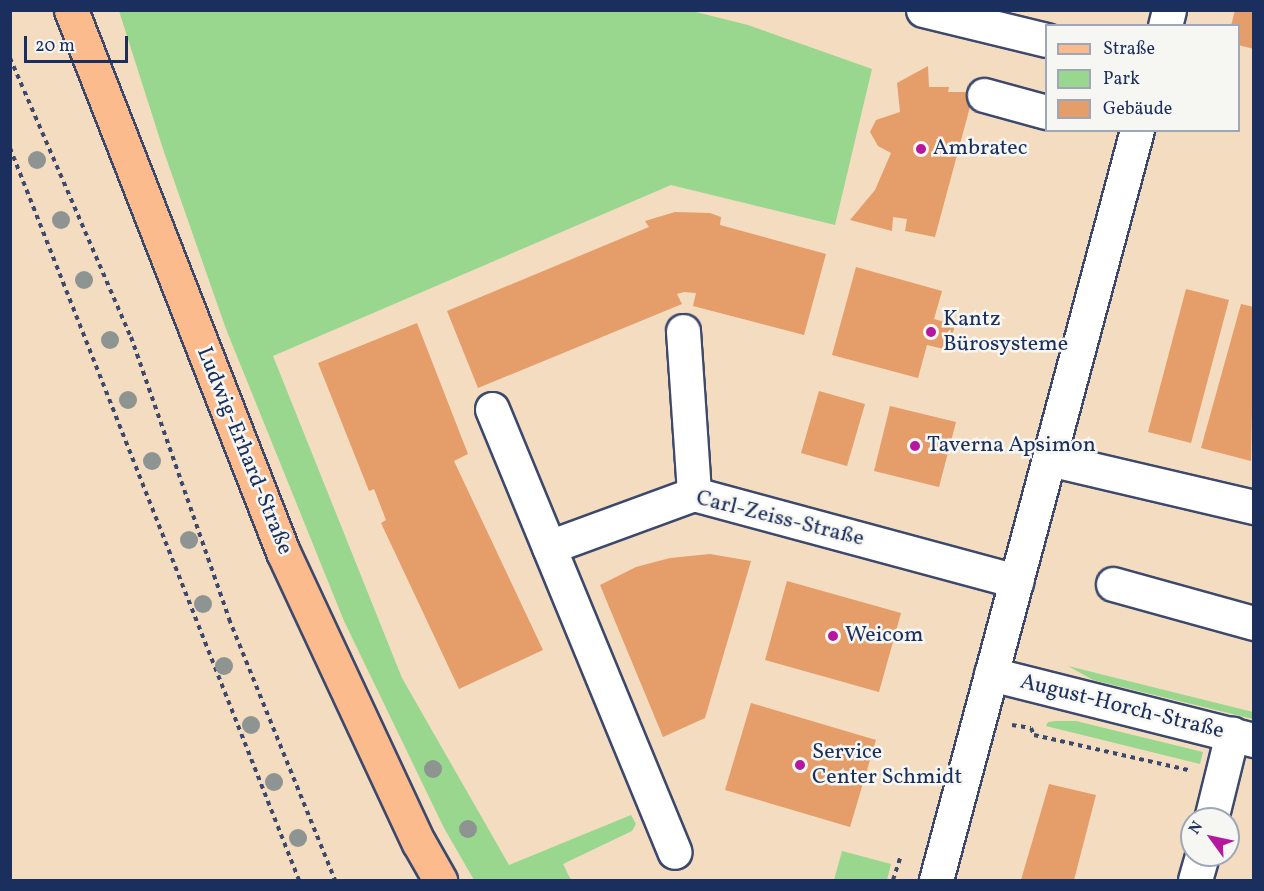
<!DOCTYPE html>
<meta charset="utf-8">
<style>
body{margin:0}
#map{position:relative;width:1264px;height:891px;overflow:hidden;background:#f4dcc1;font-family:Vollkorn,serif}
div>[style]{position:absolute}
.green>*{inset:0;background:#98d78d}
.building>*{inset:0;background:#e59d69}
.path>*{height:4px;margin-top:-2px;transform-origin:0;background:repeating-linear-gradient(90deg,#3c496d 0 4.5px,transparent 0 9px)}
.roads{filter:drop-shadow(2px 0 #3c496d) drop-shadow(-2px 0 #3c496d) drop-shadow(0 2px #3c496d) drop-shadow(0 -2px #3c496d)}
.minor>*{height:33px;margin:-16.5px;padding:0 16.5px;transform-origin:16.5px;border-radius:16.5px;background:#fff}
.major>*{height:33px;margin:-16.5px;padding:0 16.5px;transform-origin:16.5px;border-radius:16.5px;background:#fbbb8d}
.trees>*{width:18px;height:18px;margin:-9px;border-radius:50%;background:#8e9491}
.dots>*{width:16px;height:16px;translate:-50% -50%;box-sizing:border-box;border:3px solid #f6f6f2;border-radius:50%}
span{translate:-50% -50%;white-space:nowrap;text-align:center;line-height:1.15;-webkit-text-stroke:5px #f6f6f2;paint-order:stroke}
.poi-label{font-size:22px;color:#1b2f5e}
.left{translate:0 -50%;text-align:left}
.street-label{font-size:22px;color:#1b2f5e}
.frame{position:absolute;inset:0;border:12px solid #1b2f5e;pointer-events:none}
.legend{position:absolute;left:1045px;top:24px;width:195px;height:108px;box-sizing:border-box;background:#f6f6f2;border:2px solid #9ea6b7;margin:0;padding:8px 10px;list-style:none;font-size:18px;color:#1b2f5e}
.legend li{display:flex;align-items:center;gap:12px;height:30px}
.legend b{width:30px;border:2px solid #9ea6b7}
.north{position:absolute;left:1180px;top:807px;width:60px;height:60px;box-sizing:border-box;background:#f6f6f2;border:2px solid #9ea6b7;border-radius:50%;rotate:303deg;font-size:16px;font-weight:700;line-height:24px;text-align:center;color:#1b2f5e}
.north::after{content:'';display:block;margin:auto;width:21px;height:27px;background:#b5179e;clip-path:polygon(50% 0,100% 100%,50% 72%,0 100%)}
.scale{position:absolute;left:24px;top:36px;width:104px;height:27px;box-sizing:border-box;border:3px solid #1b2f5e;border-top:0;padding-left:8px;font-size:18px;line-height:21px;white-space:nowrap;color:#1b2f5e;-webkit-text-stroke:4px #f6f6f2;paint-order:stroke}
</style>
<div id="map">
<div class="green">
<i style="clip-path:polygon(119px 11px,692px 11px,748px 25px,872px 69px,835px 225px,671px 185px,273px 356px,402px 678px,509px 865px,631px 815px,636px 824px,632px 831px,563px 864px,571px 880px,474px 880px,444px 828px,344px 621px,226px 329px,164px 152px)"></i>
<i style="clip-path:polygon(1068px 666px,1253px 712px,1253px 719px,1093px 680px)"></i>
<i style="clip-path:polygon(1056px 721px,1076px 721px,1203px 752px,1200px 764px,1046px 726px,1048px 722px)"></i>
<i style="clip-path:polygon(842px 851px,891px 864px,887px 880px,834px 880px)"></i>
</div>
<div class="building">
<i style="clip-path:polygon(1235px 10px,1254px 10px,1254px 49px,1238px 45px,1238px 26px,1231px 26px)"></i>
<i style="clip-path:polygon(928px 66px,929px 87px,949px 87px,948px 92px,974px 92px,935px 237px,905px 231px,907px 219px,893px 217px,892px 231px,850px 220px,875px 190px,891px 153px,878px 146px,870px 132px,876px 120px,900px 112px,897px 83px)"></i>
<i style="clip-path:polygon(675px 212px,710px 213px,721px 217px,720px 225px,826px 254px,804px 335px,693px 306px,696px 293px,684px 292px,677px 294px,682px 304px,478px 388px,447px 311px,649px 227px,645px 221px)"></i>
<i style="clip-path:polygon(856px 267px,942px 291px,934px 319px,955px 325px,948px 350px,927px 345px,918px 378px,832px 355px)"></i>
<i style="clip-path:polygon(1186px 289px,1229px 300px,1191px 443px,1148px 432px)"></i>
<i style="clip-path:polygon(1241px 304px,1254px 307px,1251px 461px,1201px 448px)"></i>
<i style="clip-path:polygon(417px 323px,468px 454px,454px 461px,543px 650px,459px 689px,381px 523px,386px 520px,374px 489px,369px 491px,318px 363px)"></i>
<i style="clip-path:polygon(819px 391px,865px 404px,847px 466px,801px 453px)"></i>
<i style="clip-path:polygon(890px 406px,956px 422px,939px 487px,874px 471px)"></i>
<i style="clip-path:polygon(710px 554px,751px 561px,705px 718px,663px 737px,600px 585px,636px 567px,670px 558px)"></i>
<i style="clip-path:polygon(787px 581px,901px 613px,879px 692px,765px 660px)"></i>
<i style="clip-path:polygon(751px 703px,876px 740px,850px 827px,725px 790px)"></i>
<i style="clip-path:polygon(1049px 784px,1096px 795px,1074px 880px,1021px 880px)"></i>
</div>
<div class="path">
<i style="left:10px;top:58px;width:304px;rotate:66.6deg"></i>
<i style="left:131px;top:337px;width:299px;rotate:70.8deg"></i>
<i style="left:229px;top:619px;width:282px;rotate:67.9deg"></i>
<i style="left:10px;top:148px;width:787px;rotate:68.46deg"></i>
<i style="left:1012px;top:725px;width:19px;rotate:9deg"></i>
<i style="left:1031px;top:728px;width:8px;rotate:67deg"></i>
<i style="left:1034px;top:735px;width:158px;rotate:12.8deg"></i>
<i style="left:893px;top:880px;width:23px;rotate:-72deg"></i>
</div>
<div class="roads">
<div class="minor">
<i style="left:923px;top:10px;width:127px;rotate:13.7deg"></i>
<i style="left:1165px;top:26px;width:16px;rotate:-76deg"></i>
<i style="left:984px;top:95px;width:64px;rotate:15.3deg"></i>
<i style="left:683px;top:331px;width:163px;rotate:86.1deg"></i>
<i style="left:492px;top:409px;width:479px;rotate:67.6deg"></i>
<i style="left:1049px;top:459px;width:211px;rotate:13.2deg"></i>
<i style="left:549px;top:547px;width:154px;rotate:-20.1deg"></i>
<i style="left:694px;top:494px;width:334px;rotate:15.1deg"></i>
<i style="left:1113px;top:584px;width:146px;rotate:15.5deg"></i>
<i style="left:991px;top:674px;width:271px;rotate:14.1deg"></i>
<i style="left:1211px;top:819px;width:88px;rotate:-76.1deg"></i>
<i style="left:936px;top:880px;width:776px;rotate:-75deg"></i>
<i style="left:1195px;top:880px;width:26px;rotate:-74deg"></i>
</div>
<div class="major">
<i style="left:71px;top:10px;width:582px;rotate:68.64deg"></i>
<i style="left:283px;top:552px;width:321px;rotate:65deg"></i>
<i style="left:419px;top:843px;width:43px;rotate:60.4deg"></i>
</div>
</div>
<div class="trees">
<i style="left:37px;top:160px"></i>
<i style="left:61px;top:220px"></i>
<i style="left:84px;top:280px"></i>
<i style="left:110px;top:340px"></i>
<i style="left:128px;top:400px"></i>
<i style="left:152px;top:461px"></i>
<i style="left:189px;top:540px"></i>
<i style="left:203px;top:604px"></i>
<i style="left:224px;top:666px"></i>
<i style="left:251px;top:725px"></i>
<i style="left:433px;top:769px"></i>
<i style="left:274px;top:782px"></i>
<i style="left:468px;top:829px"></i>
<i style="left:298px;top:838px"></i>
</div>
<div class="dots">
<i style="left:921px;top:149px;background:#b5179e"></i>
<i style="left:931px;top:332px;background:#b5179e"></i>
<i style="left:915px;top:446px;background:#b5179e"></i>
<i style="left:833px;top:636px;background:#b5179e"></i>
<i style="left:800px;top:765px;background:#b5179e"></i>
</div>
<div class="poi-label">
<span class="left" style="left:933px;top:149px">Ambratec</span>
<span class="left" style="left:943px;top:332px">Kantz<br>Bürosysteme</span>
<span class="left" style="left:927px;top:446px">Taverna Apsimon</span>
<span class="left" style="left:845px;top:636px">Weicom</span>
<span class="left" style="left:812px;top:765px">Service<br>Center Schmidt</span>
</div>
<div class="street-label">
<span style="left:244px;top:451px;rotate:68deg">Ludwig-Erhard-Straße</span>
<span style="left:780px;top:519px;rotate:14deg">Carl-Zeiss-Straße</span>
<span style="left:1122px;top:707px;rotate:14deg">August-Horch-Straße</span>
</div>
<div class="frame"></div>
<ul class="legend">
<li><b style="height:8px;background:#fbbb8d"></b>Straße</li>
<li><b style="height:16px;background:#98d78d"></b>Park</li>
<li><b style="height:16px;background:#e59d69"></b>Gebäude</li>
</ul>
<div class="north">N</div>
<div class="scale">20 m</div>
</div>
